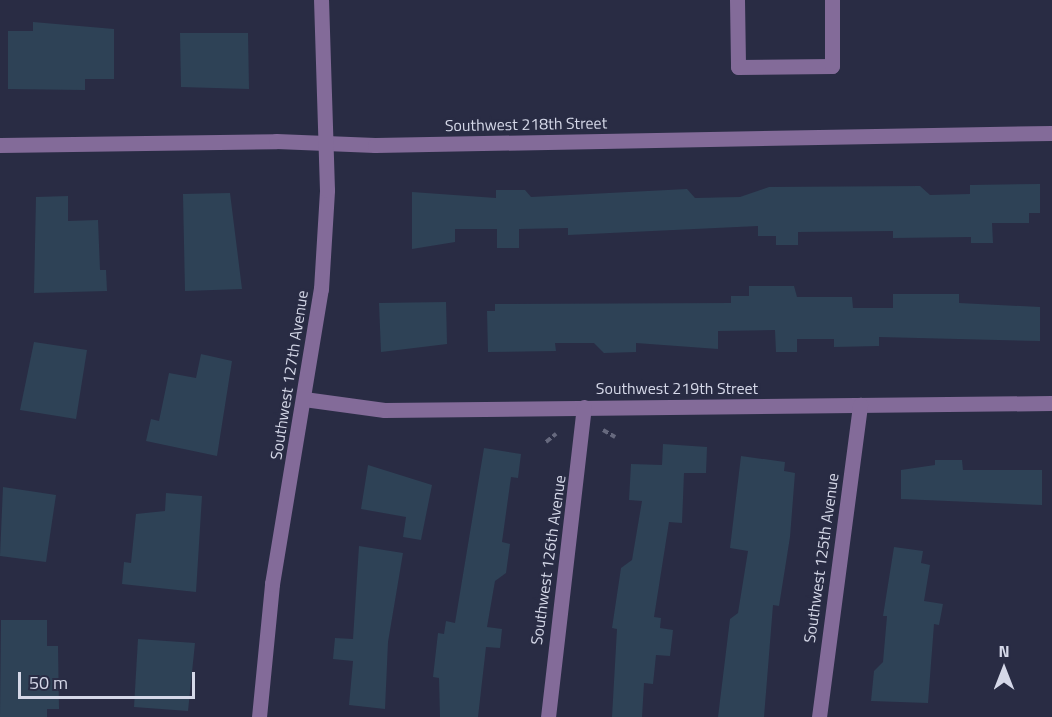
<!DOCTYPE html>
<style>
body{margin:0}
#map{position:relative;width:1052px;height:717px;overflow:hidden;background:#292c44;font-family:"Titillium Web",sans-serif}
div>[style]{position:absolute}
.building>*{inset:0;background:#2e4256}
.path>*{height:4px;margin-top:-2px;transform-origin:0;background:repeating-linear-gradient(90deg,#66697e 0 6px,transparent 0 9px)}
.minor>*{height:15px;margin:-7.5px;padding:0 7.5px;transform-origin:7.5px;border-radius:7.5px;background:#836b99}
span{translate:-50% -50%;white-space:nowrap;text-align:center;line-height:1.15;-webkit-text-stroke:5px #292c44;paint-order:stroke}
.street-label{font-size:16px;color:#d5d8e8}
.north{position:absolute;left:974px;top:639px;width:60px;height:60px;-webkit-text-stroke:4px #292c44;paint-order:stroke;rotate:0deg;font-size:16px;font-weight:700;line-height:24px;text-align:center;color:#d5d8e8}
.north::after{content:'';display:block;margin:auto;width:21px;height:27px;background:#d5d8e8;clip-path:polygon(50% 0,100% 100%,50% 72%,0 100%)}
.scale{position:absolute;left:18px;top:672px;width:177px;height:27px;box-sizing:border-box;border:3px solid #d5d8e8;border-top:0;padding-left:8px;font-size:18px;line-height:21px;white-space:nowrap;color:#d5d8e8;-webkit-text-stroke:4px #292c44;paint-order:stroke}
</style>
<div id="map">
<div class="building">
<i style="clip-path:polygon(33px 22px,114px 29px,114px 79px,85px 79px,85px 90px,8px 89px,8px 31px,33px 31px)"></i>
<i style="clip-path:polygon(180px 33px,248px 33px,249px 89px,181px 87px)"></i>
<i style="clip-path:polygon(1040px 184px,1040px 213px,1029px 213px,1029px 223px,992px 223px,993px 243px,971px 243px,971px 237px,893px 238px,893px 231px,798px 232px,798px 245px,776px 245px,776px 236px,758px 236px,758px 226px,568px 235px,568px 228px,519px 229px,519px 248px,497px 248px,497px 229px,455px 229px,455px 242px,412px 249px,412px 192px,496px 198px,496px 190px,525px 190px,531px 197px,687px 189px,695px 198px,740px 197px,769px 187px,920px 186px,930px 195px,970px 194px,970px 185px)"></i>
<i style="clip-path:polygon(230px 193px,242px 289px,185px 291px,183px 194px)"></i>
<i style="clip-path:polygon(68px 196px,68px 221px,98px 220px,100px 270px,106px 270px,107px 291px,34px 293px,36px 197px)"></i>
<i style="clip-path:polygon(749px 286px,794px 286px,797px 297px,852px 297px,853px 308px,893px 308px,893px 294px,959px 294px,959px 303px,1040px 307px,1040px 341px,879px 337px,879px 346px,834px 347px,834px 339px,797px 339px,797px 352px,776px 352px,775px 330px,718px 331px,718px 349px,636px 343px,636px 352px,604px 353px,594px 343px,555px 343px,556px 351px,488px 352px,487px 311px,495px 311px,495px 304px,731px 303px,731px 296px,749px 296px)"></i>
<i style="clip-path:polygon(446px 302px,447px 344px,381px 352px,379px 303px)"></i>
<i style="clip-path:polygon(34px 342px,87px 350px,76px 419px,20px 410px)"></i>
<i style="clip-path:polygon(201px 354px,232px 361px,217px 456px,146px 441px,151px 419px,159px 421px,169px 373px,196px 378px)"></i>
<i style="clip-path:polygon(663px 444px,707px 447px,706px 473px,684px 473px,682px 523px,669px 522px,654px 617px,661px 618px,660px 628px,673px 630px,670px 656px,656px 655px,653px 684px,644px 683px,642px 717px,612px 717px,617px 629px,612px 628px,621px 568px,632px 560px,642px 501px,629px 500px,631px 464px,662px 465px)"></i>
<i style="clip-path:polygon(484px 448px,521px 454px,518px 478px,511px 477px,502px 542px,510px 544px,506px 573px,495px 581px,487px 627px,502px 629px,500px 648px,486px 647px,478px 717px,440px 717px,439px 678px,433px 677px,438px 633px,444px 634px,446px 621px,455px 623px)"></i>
<i style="clip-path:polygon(741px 456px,785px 462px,784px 471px,795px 473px,790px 537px,779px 606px,773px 605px,764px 717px,718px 717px,730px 619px,738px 613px,748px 551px,730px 548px)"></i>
<i style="clip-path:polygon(935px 460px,962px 460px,963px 470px,1042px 470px,1042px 505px,901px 499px,901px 470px,935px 465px)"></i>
<i style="clip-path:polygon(368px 465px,432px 485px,421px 540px,403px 537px,406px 517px,361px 509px)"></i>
<i style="clip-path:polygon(3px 487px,56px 495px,46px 562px,0 556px)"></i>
<i style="clip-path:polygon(166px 493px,202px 496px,196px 592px,122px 584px,124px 562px,131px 563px,136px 514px,165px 511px)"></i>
<i style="clip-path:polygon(359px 546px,403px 553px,388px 642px,385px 709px,349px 705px,353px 661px,333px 659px,335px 638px,353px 639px)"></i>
<i style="clip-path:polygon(894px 547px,923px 551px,921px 563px,930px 565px,924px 601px,943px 604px,939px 625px,934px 624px,928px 703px,871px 701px,874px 671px,883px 662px,887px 616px,883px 616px)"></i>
<i style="clip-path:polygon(1px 620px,47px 620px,47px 646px,58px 646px,59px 709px,47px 709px,47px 717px,0 717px)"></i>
<i style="clip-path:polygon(138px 639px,195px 643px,188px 711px,134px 707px)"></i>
</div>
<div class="path">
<i style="left:603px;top:430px;width:14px;rotate:30deg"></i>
<i style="left:546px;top:442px;width:13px;rotate:-39deg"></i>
</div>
<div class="minor">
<i style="left:737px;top:0;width:67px;rotate:89.1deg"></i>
<i style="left:738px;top:67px;width:94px;rotate:-0.6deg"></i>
<i style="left:832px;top:66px;width:66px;rotate:-90deg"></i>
<i style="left:0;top:145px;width:276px;rotate:-0.8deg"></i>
<i style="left:276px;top:141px;width:99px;rotate:2.3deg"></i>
<i style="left:375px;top:145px;width:677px;rotate:-1.02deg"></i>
<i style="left:304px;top:399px;width:81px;rotate:7.8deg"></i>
<i style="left:384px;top:410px;width:668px;rotate:-0.6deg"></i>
<i style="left:259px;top:717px;width:134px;rotate:-84.4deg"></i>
<i style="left:272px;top:584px;width:299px;rotate:-80.6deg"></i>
<i style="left:321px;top:289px;width:99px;rotate:-86.5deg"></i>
<i style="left:327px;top:190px;width:190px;rotate:-91.8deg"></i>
<i style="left:548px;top:717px;width:312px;rotate:-83.4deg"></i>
<i style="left:819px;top:717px;width:315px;rotate:-82.5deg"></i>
</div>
<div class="street-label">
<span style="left:526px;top:124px;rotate:-1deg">Southwest 218th Street</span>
<span style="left:289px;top:375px;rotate:-81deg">Southwest 127th Avenue</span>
<span style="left:677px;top:388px">Southwest 219th Street</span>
<span style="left:821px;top:558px;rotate:-82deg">Southwest 125th Avenue</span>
<span style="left:548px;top:560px;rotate:-82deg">Southwest 126th Avenue</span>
</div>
<div class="north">N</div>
<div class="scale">50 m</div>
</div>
